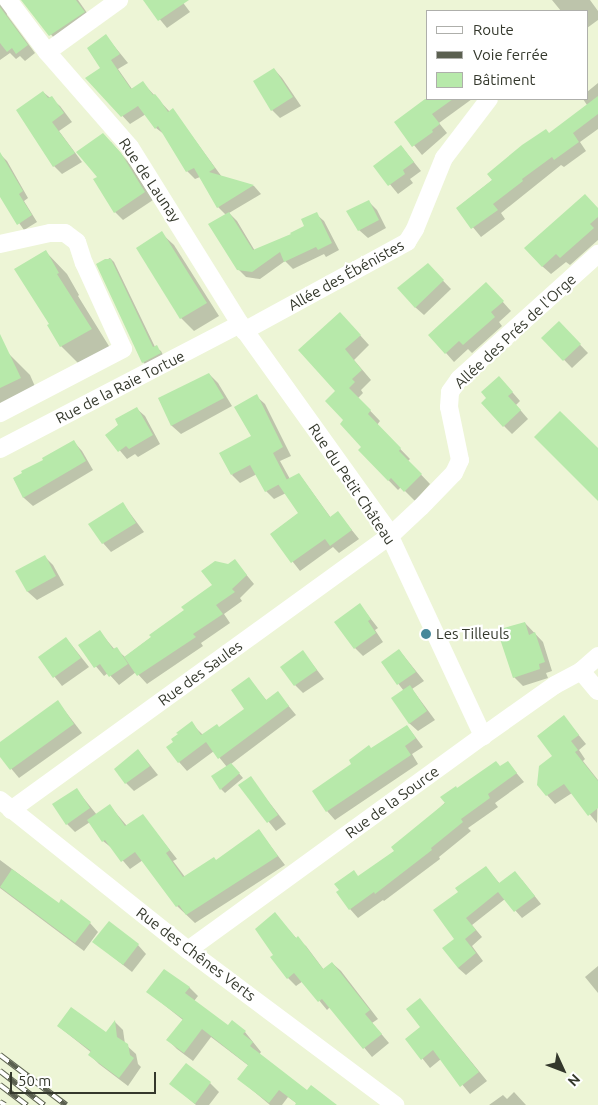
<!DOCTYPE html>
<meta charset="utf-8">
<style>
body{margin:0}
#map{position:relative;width:598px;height:1105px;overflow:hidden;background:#edf5d6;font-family:Ubuntu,sans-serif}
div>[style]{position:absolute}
.shadow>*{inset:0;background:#0003}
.building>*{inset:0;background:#b7e9aa}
.street>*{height:18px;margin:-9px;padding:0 9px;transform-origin:9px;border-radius:9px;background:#fff}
.rail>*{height:5.5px;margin-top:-2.75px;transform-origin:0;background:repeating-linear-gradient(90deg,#fff 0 11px,#5b6050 0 22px);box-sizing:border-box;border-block:1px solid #5b6050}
.dots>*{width:14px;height:14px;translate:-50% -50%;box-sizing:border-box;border:2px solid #fff;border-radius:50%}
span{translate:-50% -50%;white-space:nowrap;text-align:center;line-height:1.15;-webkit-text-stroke:4.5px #fff;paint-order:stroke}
.street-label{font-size:15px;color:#34382c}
.poi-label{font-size:15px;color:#34382c}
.left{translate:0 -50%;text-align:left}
.legend{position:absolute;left:426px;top:10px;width:162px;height:90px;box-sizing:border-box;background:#fff;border:1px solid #aeafab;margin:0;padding:6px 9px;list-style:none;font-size:15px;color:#34382c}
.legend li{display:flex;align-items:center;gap:10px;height:25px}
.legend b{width:25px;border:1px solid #aeafab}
.north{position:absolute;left:538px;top:1045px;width:50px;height:50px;-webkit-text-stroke:4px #fff;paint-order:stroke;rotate:133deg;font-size:14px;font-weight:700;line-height:20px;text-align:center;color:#34382c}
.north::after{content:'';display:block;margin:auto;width:18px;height:22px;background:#34382c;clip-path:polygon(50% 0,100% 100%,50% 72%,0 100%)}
.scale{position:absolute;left:10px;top:1072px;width:146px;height:22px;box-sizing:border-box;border:2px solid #34382c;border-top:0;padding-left:6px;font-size:15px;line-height:18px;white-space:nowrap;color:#34382c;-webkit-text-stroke:4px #fff;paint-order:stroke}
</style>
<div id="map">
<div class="shadow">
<i style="clip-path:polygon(0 0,6px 5px,7px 15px,35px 53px,25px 61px,20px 56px,16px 59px,10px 53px,0 60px)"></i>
<i style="clip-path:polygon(23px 0,78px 0,92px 20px,58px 43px)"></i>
<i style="clip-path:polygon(144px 0,181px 0,190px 12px,167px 28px)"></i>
<i style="clip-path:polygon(552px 0,590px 0,598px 11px,598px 20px,587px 28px,587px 11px,561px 11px)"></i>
<i style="clip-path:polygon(106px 36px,128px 63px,118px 69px,132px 89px,143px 83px,170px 112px,173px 110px,222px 177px,254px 186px,261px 194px,229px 213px,237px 221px,255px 251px,292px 235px,306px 226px,316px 214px,324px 221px,339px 250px,326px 257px,324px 254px,293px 269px,285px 261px,260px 279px,246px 277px,238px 269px,226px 215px,218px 207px,200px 177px,195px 179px,187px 171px,165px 135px,156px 128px,146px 114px,130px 124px,87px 78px,102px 68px)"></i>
<i style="clip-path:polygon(274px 69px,282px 78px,301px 106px,280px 118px,272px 110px)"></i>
<i style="clip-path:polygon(598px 83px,598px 129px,580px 142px,586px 151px,564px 167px,561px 165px,501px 213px,505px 219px,481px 237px,457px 208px,587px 105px,583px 99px,587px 99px,587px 92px)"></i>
<i style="clip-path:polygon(43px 92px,60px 106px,72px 122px,59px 131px,82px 162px,62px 174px,54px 166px)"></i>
<i style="clip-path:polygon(427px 99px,472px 99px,439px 123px,447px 133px,422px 155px,396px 123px)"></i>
<i style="clip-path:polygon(111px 142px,129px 163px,153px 200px,123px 220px,115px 212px,99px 177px)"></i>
<i style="clip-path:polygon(401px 146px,421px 171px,410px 179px,413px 183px,398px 194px,375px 166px)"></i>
<i style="clip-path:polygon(1px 155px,7px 161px,28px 198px,24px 201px,37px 222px,24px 230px,0 196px)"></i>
<i style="clip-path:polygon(368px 201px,377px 210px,386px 228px,368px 238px,359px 230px)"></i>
<i style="clip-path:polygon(598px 209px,598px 240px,570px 265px,566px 262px,551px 274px,542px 266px)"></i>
<i style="clip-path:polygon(161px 233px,174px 245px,219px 316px,194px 331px,181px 318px)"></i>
<i style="clip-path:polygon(46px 252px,67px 274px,79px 295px,78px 296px,112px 351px,83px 368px,61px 346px,50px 324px)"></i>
<i style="clip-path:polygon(110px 258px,114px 262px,155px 347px,161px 351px,164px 357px,147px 366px,143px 362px,98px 264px)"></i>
<i style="clip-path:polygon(428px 265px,451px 289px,424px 315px,415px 307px)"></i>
<i style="clip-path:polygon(494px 292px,511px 311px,499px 322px,502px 326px,472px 353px,468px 349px,454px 362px,430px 335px)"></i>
<i style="clip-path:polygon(349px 323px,369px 345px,354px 360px,371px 380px,361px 390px,363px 393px,358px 398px,380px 421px,377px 425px,410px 459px,408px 461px,430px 484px,415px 501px,401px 487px,398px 490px,359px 450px,363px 447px,345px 420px,337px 391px)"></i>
<i style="clip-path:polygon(568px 332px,588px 353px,572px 368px,543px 338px)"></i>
<i style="clip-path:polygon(8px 353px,30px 375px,41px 400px,0 421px,0 358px)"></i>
<i style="clip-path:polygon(209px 374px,218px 383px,232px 406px,181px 434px,172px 426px,159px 399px)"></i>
<i style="clip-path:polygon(507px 386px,520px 401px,516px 405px,528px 419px,512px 434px,504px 426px)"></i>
<i style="clip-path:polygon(256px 396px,265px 404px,291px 456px,280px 461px,290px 479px,299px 474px,331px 518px,338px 513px,359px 539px,339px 553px,333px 547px,300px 571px,271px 534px,299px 513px,286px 493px,274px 499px,266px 491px,257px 474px,240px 483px,232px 475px,253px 437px)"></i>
<i style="clip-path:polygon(137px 409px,145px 416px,160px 444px,138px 457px,135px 454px,127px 459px,107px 435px)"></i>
<i style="clip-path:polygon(74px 442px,82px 451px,93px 470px,33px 506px,24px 498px,14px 479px)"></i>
<i style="clip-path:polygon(123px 504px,144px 532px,111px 552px,103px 543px)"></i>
<i style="clip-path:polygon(45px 557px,53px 565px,64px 585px,37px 600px,28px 592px,17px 572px)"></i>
<i style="clip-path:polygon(235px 561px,254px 584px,240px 598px,242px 601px,224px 614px,230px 623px,201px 643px,203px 646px,147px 684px,136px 672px,119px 685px,108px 673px,104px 676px,79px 646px,100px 632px,115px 650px,116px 649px,125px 657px,186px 611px,213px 586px)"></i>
<i style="clip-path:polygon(360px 605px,378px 628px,375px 630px,383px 642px,363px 656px,355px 648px)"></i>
<i style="clip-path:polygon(525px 623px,543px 642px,552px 671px,546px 673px,548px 678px,523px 686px,514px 677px)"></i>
<i style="clip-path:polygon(66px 638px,89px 667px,62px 686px,39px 657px)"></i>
<i style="clip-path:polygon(399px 650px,424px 681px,412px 689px,435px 720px,418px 731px,409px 723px,404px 691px,382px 663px)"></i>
<i style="clip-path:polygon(303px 652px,324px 679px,303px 693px,295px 685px)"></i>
<i style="clip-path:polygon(249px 679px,267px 701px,278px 693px,296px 715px,231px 764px,243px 778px,225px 793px,221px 789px,227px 767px,214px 751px,187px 771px,179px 762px,175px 742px,191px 723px,203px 735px,219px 728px,246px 709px)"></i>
<i style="clip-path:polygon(58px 702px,82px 733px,19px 778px,0 755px,0 744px)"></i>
<i style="clip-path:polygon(564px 717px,586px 744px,579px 750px,585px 759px,583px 761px,598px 780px,597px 823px,572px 793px,555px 804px,547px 795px)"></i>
<i style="clip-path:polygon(407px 726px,423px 747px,412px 754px,418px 764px,335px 820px,327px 811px,372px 749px)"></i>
<i style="clip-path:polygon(138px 750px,158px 775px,134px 791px,126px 783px)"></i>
<i style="clip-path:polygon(508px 763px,524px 782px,495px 803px,498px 807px,468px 828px,471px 831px,439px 857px,440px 859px,384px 901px,383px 900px,358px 918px,350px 909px,337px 892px,395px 851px,458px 790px)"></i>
<i style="clip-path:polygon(250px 778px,286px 824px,276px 831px,240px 785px)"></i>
<i style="clip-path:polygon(77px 790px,97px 815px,110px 806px,127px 826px,143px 816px,177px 859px,173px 861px,185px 877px,216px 861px,259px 831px,285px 865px,195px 923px,177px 906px,143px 860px,130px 869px,113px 849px,103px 841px,90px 822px,75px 832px,67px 824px)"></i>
<i style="clip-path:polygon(0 860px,59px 904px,90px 923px,98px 932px,84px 951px,0 888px)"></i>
<i style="clip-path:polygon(486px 868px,500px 884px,522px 880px,541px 904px,522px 918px,505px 899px,472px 925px,482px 937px,472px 946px,483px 961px,466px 975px,458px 968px,456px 939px,460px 893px)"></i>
<i style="clip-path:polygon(275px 914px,297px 939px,306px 946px,324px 970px,332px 963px,341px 971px,378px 1019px,372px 1023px,389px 1043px,372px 1057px,330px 1007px,327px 1010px,303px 981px,296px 986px,288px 978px,274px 956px)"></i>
<i style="clip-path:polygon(94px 942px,138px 945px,146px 954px,132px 972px)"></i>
<i style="clip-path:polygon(598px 966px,598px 993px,585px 977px)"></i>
<i style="clip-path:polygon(189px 987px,198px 996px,194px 1001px,228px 1027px,245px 1032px,261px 1052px,259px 1055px,307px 1091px,335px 1105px,299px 1105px,288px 1097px,282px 1105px,270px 1105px,239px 1079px,249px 1066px,211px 1037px,193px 1061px,177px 1049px,168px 1040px,183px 1020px,148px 992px)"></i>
<i style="clip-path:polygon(420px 999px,487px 1081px,470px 1094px,441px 1059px,430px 1068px,407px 1039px,422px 1027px)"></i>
<i style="clip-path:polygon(115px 1022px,123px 1030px,125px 1044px,136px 1054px,138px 1064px,141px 1067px,128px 1086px,99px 1064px,90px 1055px,92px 1053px,58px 1026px,106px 1034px)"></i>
<i style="clip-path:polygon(210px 1083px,219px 1092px,209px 1105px,196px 1105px,171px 1084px)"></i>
<i style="clip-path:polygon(514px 1092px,526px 1105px,489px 1105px,503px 1095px,507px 1099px)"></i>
</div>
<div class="building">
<i style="clip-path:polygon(21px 0,76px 0,85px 12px,49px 36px)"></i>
<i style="clip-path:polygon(143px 0,189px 0,158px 21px)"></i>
<i style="clip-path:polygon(0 7px,28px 45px,16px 54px,12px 48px,7px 52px,0 43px)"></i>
<i style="clip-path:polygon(106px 34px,120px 54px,111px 60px,131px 89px,143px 81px,153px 95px,155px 94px,160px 100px,168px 112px,173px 108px,215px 168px,209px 172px,254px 185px,217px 208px,194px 168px,186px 172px,158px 126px,155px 129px,138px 106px,121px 117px,85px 78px,100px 68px,87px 48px)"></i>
<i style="clip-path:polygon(274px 68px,293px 97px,271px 111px,253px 81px)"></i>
<i style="clip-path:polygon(43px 91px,48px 98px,52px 96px,64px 113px,52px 122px,75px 153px,53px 167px,16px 110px)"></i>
<i style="clip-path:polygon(598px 96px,598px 114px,573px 133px,579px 142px,554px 160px,552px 157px,522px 179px,523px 181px,493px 204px,498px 210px,471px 229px,456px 208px,492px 180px,487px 174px,522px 145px,546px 129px,549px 133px)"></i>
<i style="clip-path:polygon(425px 99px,453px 99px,432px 114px,440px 124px,432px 130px,433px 132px,412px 147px,394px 122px)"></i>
<i style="clip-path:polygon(103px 133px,121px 153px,145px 192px,114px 213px,93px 179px,97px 177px,76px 152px)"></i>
<i style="clip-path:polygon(401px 145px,414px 162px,403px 170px,405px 174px,388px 186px,373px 166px)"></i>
<i style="clip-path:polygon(0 152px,23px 191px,19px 194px,32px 215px,17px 225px,0 197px)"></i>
<i style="clip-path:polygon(585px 194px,598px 208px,598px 217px,590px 224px,594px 228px,560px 258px,556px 254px,542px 267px,524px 248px)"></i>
<i style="clip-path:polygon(369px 200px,379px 220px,358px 231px,346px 211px)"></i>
<i style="clip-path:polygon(229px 212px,253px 250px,291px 234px,290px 233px,304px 226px,301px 219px,317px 212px,332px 243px,318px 250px,316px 247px,284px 262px,280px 252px,252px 272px,237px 270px,208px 224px)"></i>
<i style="clip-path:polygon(162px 231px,207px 303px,180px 319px,136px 248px)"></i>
<i style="clip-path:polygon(46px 250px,59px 273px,57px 274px,92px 329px,60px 347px,47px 325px,49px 324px,14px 269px)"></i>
<i style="clip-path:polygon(105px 259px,111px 259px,153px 347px,157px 345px,161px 353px,142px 363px,96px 264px)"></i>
<i style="clip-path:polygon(428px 263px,444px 280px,415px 308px,397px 288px)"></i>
<i style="clip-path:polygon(486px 282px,504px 301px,491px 312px,495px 317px,463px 345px,459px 341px,445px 354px,428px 335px)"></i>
<i style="clip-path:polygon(340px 312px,361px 335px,345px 349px,362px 370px,352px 379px,355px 382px,349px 388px,371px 410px,368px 414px,401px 448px,399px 451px,422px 474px,404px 492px,391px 478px,388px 481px,358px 450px,361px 447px,340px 424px,343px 420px,325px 401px,335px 391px,298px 350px)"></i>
<i style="clip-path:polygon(559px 321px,581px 344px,563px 361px,541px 338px)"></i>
<i style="clip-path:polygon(0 334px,21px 378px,0 388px)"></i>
<i style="clip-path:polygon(209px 373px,224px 398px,171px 426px,158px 398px)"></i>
<i style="clip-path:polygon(499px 376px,513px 392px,508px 396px,521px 410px,503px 427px,481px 403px,486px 398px,481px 392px)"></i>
<i style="clip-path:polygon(257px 394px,283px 447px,273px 453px,287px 480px,265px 492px,250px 465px,231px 475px,219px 453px,251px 436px,234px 407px)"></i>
<i style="clip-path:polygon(137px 407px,153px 435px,129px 449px,126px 446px,118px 452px,105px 435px,118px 425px,115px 419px)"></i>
<i style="clip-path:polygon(560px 411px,598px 448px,598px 501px,534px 437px)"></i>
<i style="clip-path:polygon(74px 440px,86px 461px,23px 498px,13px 478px,22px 473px,21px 471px,43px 460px,42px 458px)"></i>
<i style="clip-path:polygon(299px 473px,330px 517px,338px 511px,352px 530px,330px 546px,325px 539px,291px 563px,270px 534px,298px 513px,278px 484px)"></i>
<i style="clip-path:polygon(123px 502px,136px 523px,102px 544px,88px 524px)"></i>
<i style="clip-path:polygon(45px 555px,56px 576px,27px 592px,15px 571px)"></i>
<i style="clip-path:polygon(235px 559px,247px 575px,232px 589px,235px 592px,216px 605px,223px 614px,193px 634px,196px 637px,137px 676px,124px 657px,151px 637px,149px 635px,184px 610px,181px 607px,212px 585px,201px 571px,215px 561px,228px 564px)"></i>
<i style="clip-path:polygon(360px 603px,371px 619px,368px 621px,376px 633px,354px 649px,334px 622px)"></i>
<i style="clip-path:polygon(525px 622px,529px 635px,535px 632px,545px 662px,539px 664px,540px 669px,513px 678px,497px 630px)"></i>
<i style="clip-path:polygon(100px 630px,113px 649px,117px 647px,128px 664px,109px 677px,100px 664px,94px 668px,78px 645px)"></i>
<i style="clip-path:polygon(66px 637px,81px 658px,53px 678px,38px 657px)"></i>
<i style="clip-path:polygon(399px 649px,416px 672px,397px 685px,381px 662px)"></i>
<i style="clip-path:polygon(303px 650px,317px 670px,294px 686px,280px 667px)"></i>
<i style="clip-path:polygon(249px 677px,266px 700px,278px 691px,289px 706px,218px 759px,206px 742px,178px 763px,166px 747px,173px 742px,171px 739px,178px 734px,176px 733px,192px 721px,201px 735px,217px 724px,219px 727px,244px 709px,231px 690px)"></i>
<i style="clip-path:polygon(410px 685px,427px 711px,409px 724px,391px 698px)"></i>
<i style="clip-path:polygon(58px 700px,74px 724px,10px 770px,0 757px,0 742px)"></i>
<i style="clip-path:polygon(564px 715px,579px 735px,571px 741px,578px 750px,575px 752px,598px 781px,598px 808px,588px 816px,564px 784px,546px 796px,537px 785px,539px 766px,552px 756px,537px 736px)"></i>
<i style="clip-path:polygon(407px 725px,416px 738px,405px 746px,411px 755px,326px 812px,312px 791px,351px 764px,349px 760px,369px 745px,371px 748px)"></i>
<i style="clip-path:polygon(138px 749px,150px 766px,125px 784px,114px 769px)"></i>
<i style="clip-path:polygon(496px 761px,500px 766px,508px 761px,517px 773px,488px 794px,490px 798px,461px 819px,463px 822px,431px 848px,432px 850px,375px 894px,374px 892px,349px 910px,336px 892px,339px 890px,334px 884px,354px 870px,358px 876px,394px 851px,391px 847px,445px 803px,440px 797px,456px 786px,457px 788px)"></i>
<i style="clip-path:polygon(231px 763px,240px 773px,220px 790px,211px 776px)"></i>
<i style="clip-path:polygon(251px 776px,278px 815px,267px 823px,238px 785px)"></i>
<i style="clip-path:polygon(77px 788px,90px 808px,66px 825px,52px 804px)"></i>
<i style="clip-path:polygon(110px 804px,125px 826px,143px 814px,170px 850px,166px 853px,183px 877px,214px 857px,216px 860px,259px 829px,278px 856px,186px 915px,179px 905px,176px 907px,135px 852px,121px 862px,105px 840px,102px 842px,87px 820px)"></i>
<i style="clip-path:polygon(486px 866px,499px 883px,515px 871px,535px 896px,514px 912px,498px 892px,466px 918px,476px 930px,465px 939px,476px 953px,458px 968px,442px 948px,454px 939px,433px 910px,458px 892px,455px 888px)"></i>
<i style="clip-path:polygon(12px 869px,59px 903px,61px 899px,91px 922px,75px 943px,0 887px)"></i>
<i style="clip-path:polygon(275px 912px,296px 938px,298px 936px,323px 969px,332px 962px,370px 1010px,365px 1014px,382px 1034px,363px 1049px,322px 999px,318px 1002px,294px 973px,287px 979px,270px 957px,273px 955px,255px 929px)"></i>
<i style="clip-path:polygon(109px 921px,139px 944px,123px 965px,92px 942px)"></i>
<i style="clip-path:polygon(164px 969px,190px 987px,185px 993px,228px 1025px,232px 1020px,246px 1031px,243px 1034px,253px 1042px,250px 1046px,307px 1090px,311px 1085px,337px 1105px,295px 1105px,296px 1103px,279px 1090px,269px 1103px,237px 1079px,248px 1065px,202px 1029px,184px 1053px,166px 1040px,183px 1019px,146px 992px)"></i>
<i style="clip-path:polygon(420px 998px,479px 1072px,460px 1087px,433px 1050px,421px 1060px,405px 1039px,420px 1027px,406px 1009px)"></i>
<i style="clip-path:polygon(71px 1007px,106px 1032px,115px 1020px,117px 1037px,128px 1044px,130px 1055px,134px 1058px,119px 1078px,88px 1055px,91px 1051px,57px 1026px)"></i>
<i style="clip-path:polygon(186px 1063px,211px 1082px,195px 1104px,169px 1084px)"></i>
</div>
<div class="street">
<i style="left:8px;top:0;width:65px;rotate:53.1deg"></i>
<i style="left:47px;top:52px;width:126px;rotate:48.9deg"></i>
<i style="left:130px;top:147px;width:208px;rotate:58.1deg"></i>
<i style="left:240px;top:324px;width:251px;rotate:54.4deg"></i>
<i style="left:386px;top:528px;width:230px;rotate:65deg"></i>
<i style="left:47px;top:52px;width:89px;rotate:-35.8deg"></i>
<i style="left:0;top:244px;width:51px;rotate:-12.4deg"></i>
<i style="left:50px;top:233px;width:15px"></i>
<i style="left:65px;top:233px;width:15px;rotate:37deg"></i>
<i style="left:77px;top:242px;width:22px;rotate:72deg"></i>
<i style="left:84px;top:263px;width:94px;rotate:65.6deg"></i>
<i style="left:123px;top:349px;width:139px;rotate:152.5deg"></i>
<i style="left:244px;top:331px;width:186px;rotate:-28.6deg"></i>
<i style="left:407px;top:242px;width:15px;rotate:-58deg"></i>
<i style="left:415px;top:229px;width:77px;rotate:-67.8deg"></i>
<i style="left:444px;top:158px;width:74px;rotate:-52.7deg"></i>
<i style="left:0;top:449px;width:271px;rotate:-27.5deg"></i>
<i style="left:581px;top:671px;width:26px;rotate:50deg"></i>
<i style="left:0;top:800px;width:241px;rotate:38.6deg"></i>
<i style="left:188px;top:950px;width:259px;rotate:36.8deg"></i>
<i style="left:11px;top:810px;width:468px;rotate:-35.9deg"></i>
<i style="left:390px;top:536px;width:42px;rotate:-43.1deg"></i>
<i style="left:421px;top:507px;width:47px;rotate:-45.9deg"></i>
<i style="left:454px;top:473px;width:14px;rotate:-65deg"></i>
<i style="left:460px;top:460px;width:54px;rotate:-101.7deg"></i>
<i style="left:449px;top:407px;width:15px;rotate:-86deg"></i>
<i style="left:450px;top:392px;width:16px;rotate:-55deg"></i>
<i style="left:459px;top:379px;width:187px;rotate:-42deg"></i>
<i style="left:188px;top:950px;width:364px;rotate:-36deg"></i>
<i style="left:483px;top:736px;width:88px;rotate:-35.3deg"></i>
<i style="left:555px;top:685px;width:30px;rotate:-28deg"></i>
<i style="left:581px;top:671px;width:23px;rotate:-41deg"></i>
</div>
<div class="rail">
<i style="left:0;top:1055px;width:83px;rotate:37.1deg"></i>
<i style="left:0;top:1071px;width:56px;rotate:37.7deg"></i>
<i style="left:0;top:1085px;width:34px;rotate:37deg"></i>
<i style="left:0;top:1102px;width:6px;rotate:31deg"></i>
</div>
<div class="dots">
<i style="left:426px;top:634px;background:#47889a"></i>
</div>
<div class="street-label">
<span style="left:150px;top:180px;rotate:56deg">Rue de Launay</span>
<span style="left:346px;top:275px;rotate:-29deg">Allée des Ébénistes</span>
<span style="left:515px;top:331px;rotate:-43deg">Allée des Prés de l'Orge</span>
<span style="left:120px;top:387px;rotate:-27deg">Rue de la Raie Tortue</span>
<span style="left:352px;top:484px;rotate:56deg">Rue du Petit Château</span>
<span style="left:200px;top:673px;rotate:-36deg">Rue des Saules</span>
<span style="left:392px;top:802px;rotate:-36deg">Rue de la Source</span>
<span style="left:196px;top:954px;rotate:37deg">Rue des Chênes Verts</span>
</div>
<div class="poi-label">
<span class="left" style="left:436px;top:634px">Les Tilleuls</span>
</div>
<ul class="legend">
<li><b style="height:6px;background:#fff"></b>Route</li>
<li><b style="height:6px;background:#5b6050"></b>Voie ferrée</li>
<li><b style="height:14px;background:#b7e9aa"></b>Bâtiment</li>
</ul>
<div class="north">N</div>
<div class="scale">50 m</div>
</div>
